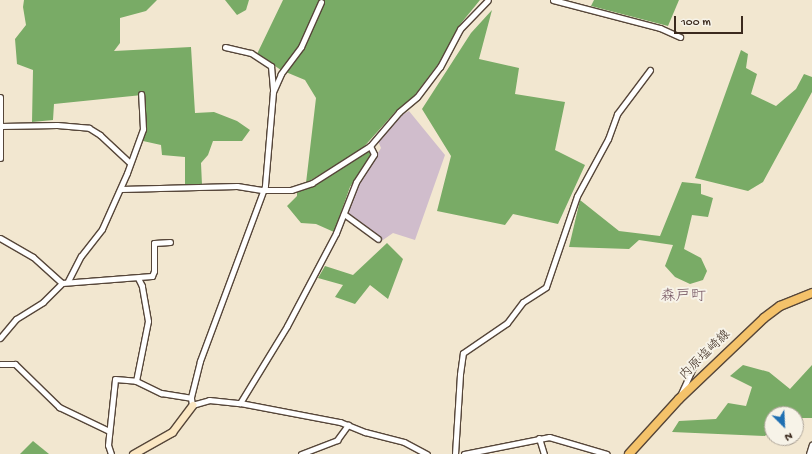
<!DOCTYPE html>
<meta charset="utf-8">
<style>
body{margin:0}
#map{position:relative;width:812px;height:454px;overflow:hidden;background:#f2e7d0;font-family:"Gochi Hand","Klee One",sans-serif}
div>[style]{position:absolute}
.industrial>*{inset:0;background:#d0bdcc}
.forest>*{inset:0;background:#79ab66}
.roads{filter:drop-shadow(1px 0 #564639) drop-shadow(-1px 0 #564639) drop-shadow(0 1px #564639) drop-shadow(0 -1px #564639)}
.street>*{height:5px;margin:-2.5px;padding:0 2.5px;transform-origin:2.5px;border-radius:2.5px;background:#fff}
.secondary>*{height:7px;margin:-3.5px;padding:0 3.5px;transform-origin:3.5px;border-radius:3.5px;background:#fbe7c3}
.primary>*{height:8px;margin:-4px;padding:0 4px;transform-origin:4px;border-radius:4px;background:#f4c26a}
span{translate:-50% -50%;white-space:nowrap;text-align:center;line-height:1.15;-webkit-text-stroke:4px #f7f3e8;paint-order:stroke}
.street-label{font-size:13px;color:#3b2a1e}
.quarter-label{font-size:15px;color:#704f5c}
.north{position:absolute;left:764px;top:406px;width:40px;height:40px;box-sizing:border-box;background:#f7f3e8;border:1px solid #aca397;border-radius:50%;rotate:156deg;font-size:11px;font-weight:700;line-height:16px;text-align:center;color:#3b2a1e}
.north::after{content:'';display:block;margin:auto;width:14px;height:18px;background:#1f6fb2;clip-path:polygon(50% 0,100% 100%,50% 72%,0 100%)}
.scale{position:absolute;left:674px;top:16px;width:69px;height:18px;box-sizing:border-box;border:2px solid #3b2a1e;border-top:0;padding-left:5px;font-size:12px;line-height:14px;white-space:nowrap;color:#3b2a1e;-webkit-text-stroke:3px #f7f3e8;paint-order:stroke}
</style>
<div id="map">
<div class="industrial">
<i style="clip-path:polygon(409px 111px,445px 155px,415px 240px,393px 233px,383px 240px,346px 214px,361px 181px,381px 148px,378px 141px,382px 133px,400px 116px)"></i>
</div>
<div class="forest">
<i style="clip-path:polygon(24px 0,157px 0,146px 11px,120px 18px,120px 43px,114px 51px,191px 47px,195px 113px,214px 112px,237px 121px,250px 130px,242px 141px,213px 141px,208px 155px,201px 163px,202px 185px,185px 185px,185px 157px,162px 155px,161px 145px,143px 141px,145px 118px,142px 95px,54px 104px,53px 120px,32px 122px,33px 70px,17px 64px,15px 39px,26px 25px,23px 7px)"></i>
<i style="clip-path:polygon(225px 0,249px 0,246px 10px,237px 15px)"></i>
<i style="clip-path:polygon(283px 0,480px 0,458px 27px,442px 59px,414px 96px,396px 111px,361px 150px,306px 183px,316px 98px,305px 80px,281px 70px,257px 54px)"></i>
<i style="clip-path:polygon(594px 0,679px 0,668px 26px,591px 6px)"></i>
<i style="clip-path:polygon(492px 10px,479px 59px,519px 68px,515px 94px,565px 102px,555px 150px,585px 165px,558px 224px,513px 214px,505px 225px,437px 211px,451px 156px,422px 109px,471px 33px)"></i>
<i style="clip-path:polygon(741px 50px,748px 54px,746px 68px,757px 74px,751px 94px,776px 106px,796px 89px,804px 74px,812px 77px,812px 92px,763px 182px,748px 191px,695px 178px)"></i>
<i style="clip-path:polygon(368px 149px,371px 154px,350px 187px,334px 232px,316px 224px,301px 223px,287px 206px,297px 196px,297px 191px,314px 185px)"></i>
<i style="clip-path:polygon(682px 182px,701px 184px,701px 194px,713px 198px,708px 217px,692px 215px,684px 249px,701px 258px,707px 271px,703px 280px,690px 284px,675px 277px,665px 266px,673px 245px,639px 240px,629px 249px,569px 247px,580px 200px,619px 231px,660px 236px)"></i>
<i style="clip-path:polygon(387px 243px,403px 259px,388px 299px,370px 285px,355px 304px,335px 297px,343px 285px,318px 278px,325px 266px,353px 275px)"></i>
<i style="clip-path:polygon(743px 365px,769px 372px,790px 389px,812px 365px,812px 418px,796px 418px,796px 414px,772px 414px,772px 428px,765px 436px,672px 432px,679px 421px,716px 419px,728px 403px,746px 406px,752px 387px,730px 376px)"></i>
<i style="clip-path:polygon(33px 441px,49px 454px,20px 454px)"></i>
</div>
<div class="roads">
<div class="street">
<i style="left:553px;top:0;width:111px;rotate:14.7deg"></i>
<i style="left:660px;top:28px;width:22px;rotate:24deg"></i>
<i style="left:321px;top:2px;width:49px;rotate:114deg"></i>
<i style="left:301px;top:47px;width:34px;rotate:127deg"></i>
<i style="left:281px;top:74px;width:20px;rotate:114deg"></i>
<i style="left:273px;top:92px;width:94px;rotate:94.9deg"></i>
<i style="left:265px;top:186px;width:187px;rotate:110.4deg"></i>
<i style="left:200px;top:361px;width:38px;rotate:104deg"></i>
<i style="left:191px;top:398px;width:7px;rotate:82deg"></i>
<i style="left:192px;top:405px;width:18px;rotate:-16deg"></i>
<i style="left:209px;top:400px;width:31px;rotate:6deg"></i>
<i style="left:240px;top:403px;width:102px;rotate:10.8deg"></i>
<i style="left:340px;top:422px;width:27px;rotate:22deg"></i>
<i style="left:365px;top:432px;width:40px;rotate:14.4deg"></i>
<i style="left:404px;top:442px;width:26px;rotate:28deg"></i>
<i style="left:225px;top:47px;width:27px;rotate:13deg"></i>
<i style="left:251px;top:53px;width:24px;rotate:33deg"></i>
<i style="left:271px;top:66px;width:24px;rotate:85deg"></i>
<i style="left:0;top:97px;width:61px;rotate:90deg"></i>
<i style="left:1px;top:126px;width:56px;rotate:-1deg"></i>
<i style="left:57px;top:125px;width:32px;rotate:5deg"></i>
<i style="left:89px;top:128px;width:13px;rotate:32deg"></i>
<i style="left:100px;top:135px;width:41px;rotate:43deg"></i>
<i style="left:121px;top:189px;width:116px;rotate:-1.5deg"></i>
<i style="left:237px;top:186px;width:25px;rotate:9deg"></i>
<i style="left:262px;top:190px;width:29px"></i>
<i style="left:291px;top:190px;width:22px;rotate:-18deg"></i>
<i style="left:312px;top:183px;width:69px;rotate:-32.5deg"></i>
<i style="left:370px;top:146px;width:45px;rotate:-49.5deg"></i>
<i style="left:399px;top:112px;width:23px;rotate:-40deg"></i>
<i style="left:417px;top:97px;width:38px;rotate:-53deg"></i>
<i style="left:440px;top:67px;width:43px;rotate:-62.2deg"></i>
<i style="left:460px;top:29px;width:40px;rotate:-46deg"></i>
<i style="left:344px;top:214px;width:42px;rotate:36.3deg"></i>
<i style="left:0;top:238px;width:38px;rotate:30deg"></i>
<i style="left:33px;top:257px;width:39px;rotate:42deg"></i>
<i style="left:68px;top:281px;width:28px;rotate:-63deg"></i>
<i style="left:81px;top:256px;width:34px;rotate:-52deg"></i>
<i style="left:102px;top:229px;width:61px;rotate:-65.9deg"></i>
<i style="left:127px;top:173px;width:47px;rotate:-70deg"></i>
<i style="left:143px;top:129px;width:35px;rotate:-93deg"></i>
<i style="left:0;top:338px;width:25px;rotate:-50deg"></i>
<i style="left:16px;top:319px;width:32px;rotate:-32deg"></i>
<i style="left:43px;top:302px;width:27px;rotate:-45deg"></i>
<i style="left:62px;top:283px;width:90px;rotate:-4.4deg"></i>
<i style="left:152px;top:276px;width:5px;rotate:-68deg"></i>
<i style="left:154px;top:271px;width:28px;rotate:-90deg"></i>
<i style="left:154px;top:243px;width:16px;rotate:-4deg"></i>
<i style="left:0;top:364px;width:15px"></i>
<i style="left:15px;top:364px;width:62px;rotate:44.3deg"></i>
<i style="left:59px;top:407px;width:55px;rotate:25.6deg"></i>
<i style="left:136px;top:381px;width:61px;rotate:-78.7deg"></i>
<i style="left:148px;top:321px;width:36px;rotate:-100deg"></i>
<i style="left:142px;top:286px;width:9px;rotate:-117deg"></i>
<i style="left:679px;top:398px;width:41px;rotate:-65.3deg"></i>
<i style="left:240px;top:403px;width:90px;rotate:-58.6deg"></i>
<i style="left:287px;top:326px;width:105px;rotate:-62.2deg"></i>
<i style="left:336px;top:233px;width:55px;rotate:-68.6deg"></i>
<i style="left:356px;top:182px;width:33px;rotate:-57deg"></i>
<i style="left:374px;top:154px;width:9px;rotate:-117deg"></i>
<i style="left:539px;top:438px;width:17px;rotate:73deg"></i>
<i style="left:111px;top:454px;width:9px;rotate:-108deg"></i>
<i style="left:108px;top:445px;width:66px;rotate:-83.9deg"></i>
<i style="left:115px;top:379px;width:21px;rotate:5deg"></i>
<i style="left:136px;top:381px;width:28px;rotate:26deg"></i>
<i style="left:161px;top:393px;width:30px;rotate:9deg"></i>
<i style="left:301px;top:454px;width:39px;rotate:-21deg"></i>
<i style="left:337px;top:440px;width:19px;rotate:-54deg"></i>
<i style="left:455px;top:454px;width:80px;rotate:-86.4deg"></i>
<i style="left:460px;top:374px;width:21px;rotate:-82deg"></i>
<i style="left:463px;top:353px;width:53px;rotate:-34.3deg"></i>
<i style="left:507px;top:323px;width:26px;rotate:-53deg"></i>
<i style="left:523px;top:302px;width:27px;rotate:-33deg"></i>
<i style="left:546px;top:287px;width:96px;rotate:-71.2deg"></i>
<i style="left:577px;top:196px;width:65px;rotate:-61.5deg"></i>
<i style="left:608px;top:139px;width:27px;rotate:-70deg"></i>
<i style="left:617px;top:114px;width:55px;rotate:-53.1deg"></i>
<i style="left:464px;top:454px;width:87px;rotate:-11.3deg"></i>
<i style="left:549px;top:437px;width:60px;rotate:16.3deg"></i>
<i style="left:809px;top:454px;width:10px;rotate:-73deg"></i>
</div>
<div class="secondary">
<i style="left:133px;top:454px;width:45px;rotate:-29.4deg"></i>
<i style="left:172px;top:432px;width:34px;rotate:-53deg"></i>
</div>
<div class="primary">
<i style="left:629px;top:454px;width:74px;rotate:-47.7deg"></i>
<i style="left:679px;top:399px;width:117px;rotate:-43.6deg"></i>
<i style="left:764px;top:318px;width:20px;rotate:-37deg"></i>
<i style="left:780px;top:306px;width:35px;rotate:-22deg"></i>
</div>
</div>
<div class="street-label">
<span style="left:706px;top:356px;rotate:-44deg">内原塩崎線</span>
</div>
<div class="quarter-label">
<span style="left:683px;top:298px">森戸町</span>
</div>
<div class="north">N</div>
<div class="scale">100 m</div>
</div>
